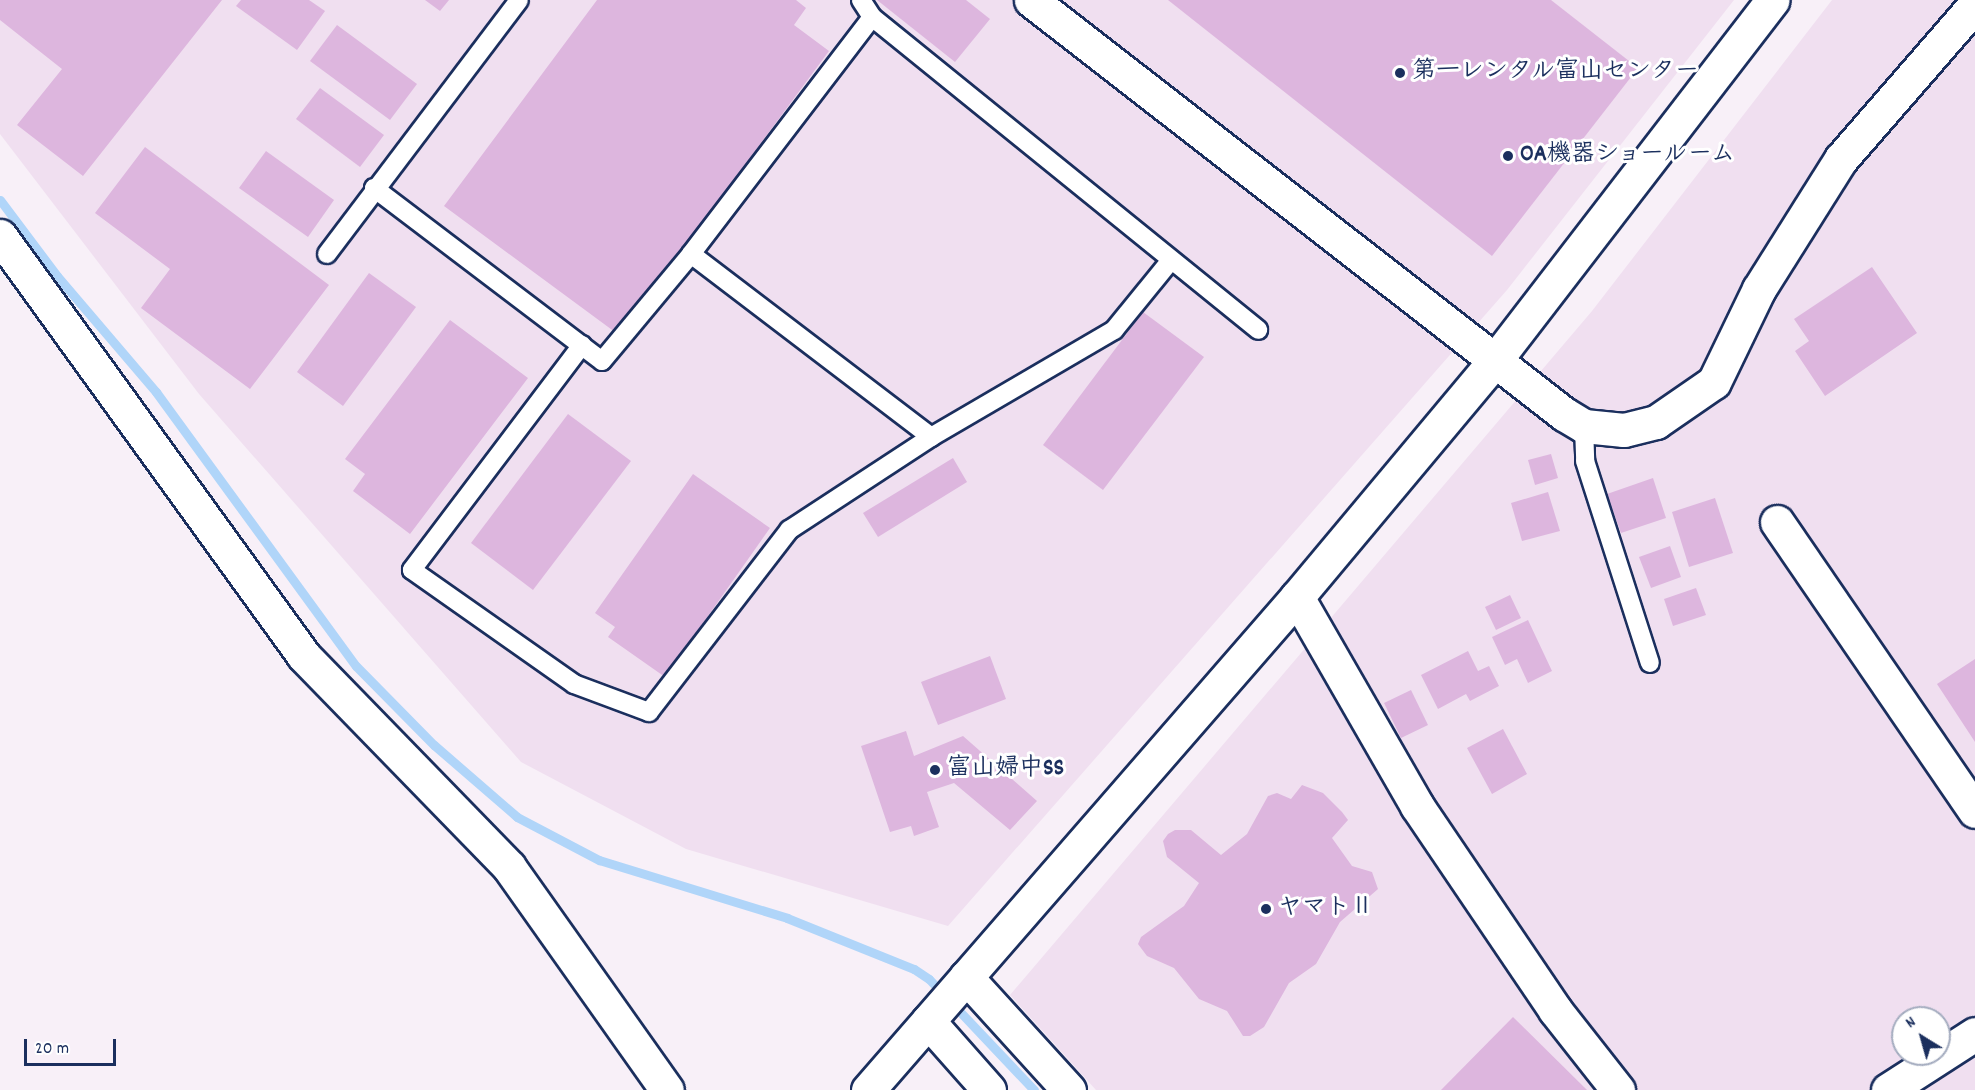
<!DOCTYPE html>
<meta charset="utf-8">
<style>
body{margin:0}
#map{position:relative;width:1975px;height:1090px;overflow:hidden;background:#f8f0f8;font-family:Dekko,"Klee One",sans-serif}
div>[style]{position:absolute}
.built>*{inset:0;background:#f0dff0}
.stream>*{height:9px;margin:-4.5px;padding:0 4.5px;transform-origin:4.5px;border-radius:4.5px;background:#b0d5f9}
.building>*{inset:0;background:#ddb6de}
.roads{filter:drop-shadow(2px 0 #1b2f5e) drop-shadow(-2px 0 #1b2f5e) drop-shadow(0 2px #1b2f5e) drop-shadow(0 -2px #1b2f5e)}
.lane>*{height:18px;margin:-9px;padding:0 9px;transform-origin:9px;border-radius:9px;background:#fff}
.street>*{height:33px;margin:-16.5px;padding:0 16.5px;transform-origin:16.5px;border-radius:16.5px;background:#fff}
.secondary>*{height:33px;margin:-16.5px;padding:0 16.5px;transform-origin:16.5px;border-radius:16.5px;background:#fff}
.dots>*{width:16px;height:16px;translate:-50% -50%;box-sizing:border-box;border:3px solid #fff;border-radius:50%}
span{translate:-50% -50%;white-space:nowrap;text-align:center;line-height:1.15;-webkit-text-stroke:6px #fff;paint-order:stroke}
.poi-label{font-size:24px;color:#1b2f5e;font-weight:700}
.left{translate:0 -50%;text-align:left}
.north{position:absolute;left:1891px;top:1006px;width:60px;height:60px;box-sizing:border-box;background:#fff;border:2px solid #a4acbf;border-radius:50%;rotate:323deg;font-size:16px;font-weight:700;line-height:24px;text-align:center;color:#1b2f5e}
.north::after{content:'';display:block;margin:auto;width:21px;height:27px;background:#1b2f5e;clip-path:polygon(50% 0,100% 100%,50% 72%,0 100%)}
.scale{position:absolute;left:24px;top:1039px;width:92px;height:27px;box-sizing:border-box;border:3px solid #1b2f5e;border-top:0;padding-left:8px;font-size:18px;line-height:21px;white-space:nowrap;color:#1b2f5e;-webkit-text-stroke:4px #fff;paint-order:stroke}
</style>
<div id="map">
<div class="built">
<i style="clip-path:polygon(0 0,1734px 0,1507px 290px,948px 926px,686px 849px,521px 762px,199px 394px,0 134px)"></i>
<i style="clip-path:polygon(evenodd,1832px 0,1975px 0,1975px 1090px,1096px 1090px,1010px 995px,1592px 311px,1832px 0,1903px 1018px,1939px 1018px,1939px 1054px,1903px 1054px,1903px 1018px)"></i>
</div>
<div class="stream">
<i style="left:0;top:200px;width:95px;rotate:53.1deg"></i>
<i style="left:57px;top:276px;width:153px;rotate:49.5deg"></i>
<i style="left:156px;top:392px;width:339px;rotate:53.9deg"></i>
<i style="left:356px;top:666px;width:111px;rotate:45.4deg"></i>
<i style="left:434px;top:745px;width:110px;rotate:40.9deg"></i>
<i style="left:517px;top:817px;width:93px;rotate:27.7deg"></i>
<i style="left:599px;top:860px;width:197px;rotate:17.1deg"></i>
<i style="left:787px;top:918px;width:137px;rotate:21.9deg"></i>
<i style="left:914px;top:969px;width:18px;rotate:34deg"></i>
<i style="left:929px;top:979px;width:153px;rotate:46.6deg"></i>
</div>
<div class="building">
<i style="clip-path:polygon(0 0,222px 0,83px 176px,17px 125px,62px 69px,0 20px)"></i>
<i style="clip-path:polygon(241px 0,309px 0,325px 11px,297px 50px,236px 6px)"></i>
<i style="clip-path:polygon(425px 0,449px 0,440px 11px)"></i>
<i style="clip-path:polygon(597px 0,796px 0,806px 8px,794px 25px,829px 51px,619px 335px,444px 206px)"></i>
<i style="clip-path:polygon(877px 0,966px 0,990px 19px,955px 62px)"></i>
<i style="clip-path:polygon(1168px 0,1551px 0,1638px 68px,1492px 256px)"></i>
<i style="clip-path:polygon(337px 25px,417px 84px,390px 120px,310px 61px)"></i>
<i style="clip-path:polygon(320px 88px,384px 135px,360px 167px,296px 119px)"></i>
<i style="clip-path:polygon(145px 147px,329px 285px,250px 389px,141px 308px,170px 269px,95px 213px)"></i>
<i style="clip-path:polygon(266px 151px,334px 200px,308px 237px,239px 188px)"></i>
<i style="clip-path:polygon(1872px 267px,1917px 333px,1825px 396px,1795px 351px,1809px 341px,1794px 319px)"></i>
<i style="clip-path:polygon(369px 273px,416px 307px,343px 406px,297px 372px)"></i>
<i style="clip-path:polygon(1143px 312px,1204px 357px,1103px 490px,1043px 445px)"></i>
<i style="clip-path:polygon(450px 320px,528px 378px,410px 534px,353px 491px,365px 474px,345px 459px)"></i>
<i style="clip-path:polygon(568px 414px,631px 461px,533px 590px,471px 543px)"></i>
<i style="clip-path:polygon(1551px 454px,1558px 478px,1535px 485px,1528px 460px)"></i>
<i style="clip-path:polygon(953px 458px,967px 482px,878px 537px,863px 513px)"></i>
<i style="clip-path:polygon(693px 474px,770px 528px,665px 677px,608px 637px,615px 627px,595px 613px)"></i>
<i style="clip-path:polygon(1653px 478px,1666px 518px,1621px 533px,1607px 494px)"></i>
<i style="clip-path:polygon(1548px 492px,1560px 531px,1522px 541px,1511px 503px)"></i>
<i style="clip-path:polygon(1715px 498px,1733px 553px,1689px 567px,1672px 512px)"></i>
<i style="clip-path:polygon(1670px 546px,1681px 577px,1651px 588px,1639px 557px)"></i>
<i style="clip-path:polygon(1696px 588px,1706px 615px,1673px 626px,1664px 599px)"></i>
<i style="clip-path:polygon(1510px 595px,1521px 618px,1496px 630px,1485px 607px)"></i>
<i style="clip-path:polygon(1528px 620px,1552px 671px,1528px 683px,1517px 659px,1505px 665px,1492px 637px)"></i>
<i style="clip-path:polygon(1468px 651px,1478px 671px,1489px 666px,1499px 686px,1470px 701px,1466px 694px,1438px 709px,1421px 675px)"></i>
<i style="clip-path:polygon(990px 656px,1006px 699px,938px 725px,921px 682px)"></i>
<i style="clip-path:polygon(1975px 659px,1975px 742px,1937px 684px)"></i>
<i style="clip-path:polygon(1411px 690px,1428px 725px,1401px 738px,1384px 703px)"></i>
<i style="clip-path:polygon(1503px 729px,1527px 774px,1492px 794px,1467px 748px)"></i>
<i style="clip-path:polygon(906px 731px,914px 756px,963px 736px,1037px 801px,1010px 830px,954px 783px,927px 792px,939px 827px,914px 836px,911px 826px,890px 832px,861px 746px)"></i>
<i style="clip-path:polygon(1302px 785px,1323px 793px,1342px 812px,1348px 820px,1332px 838px,1352px 866px,1372px 872px,1378px 889px,1340px 922px,1316px 964px,1289px 983px,1264px 1027px,1250px 1036px,1243px 1036px,1227px 1011px,1199px 999px,1174px 968px,1147px 956px,1138px 944px,1141px 937px,1184px 906px,1199px 883px,1167px 857px,1163px 841px,1168px 834px,1175px 830px,1191px 830px,1221px 855px,1247px 834px,1268px 796px,1277px 793px,1291px 799px)"></i>
<i style="clip-path:polygon(1513px 1017px,1587px 1090px,1441px 1090px)"></i>
</div>
<div class="roads">
<div class="lane">
<i style="left:861px;top:0;width:20px;rotate:57deg"></i>
<i style="left:872px;top:17px;width:497px;rotate:39deg"></i>
<i style="left:374px;top:188px;width:286px;rotate:37.2deg"></i>
<i style="left:602px;top:361px;width:139px;rotate:-50.2deg"></i>
<i style="left:691px;top:254px;width:298px;rotate:-52.6deg"></i>
<i style="left:327px;top:254px;width:318px;rotate:-52.9deg"></i>
<i style="left:691px;top:254px;width:302px;rotate:37.3deg"></i>
<i style="left:582px;top:345px;width:282px;rotate:127.1deg"></i>
<i style="left:412px;top:570px;width:198px;rotate:35.1deg"></i>
<i style="left:574px;top:684px;width:80px;rotate:20.5deg"></i>
<i style="left:649px;top:712px;width:230px;rotate:-52.4deg"></i>
<i style="left:789px;top:530px;width:170px;rotate:-33.2deg"></i>
<i style="left:931px;top:437px;width:212px;rotate:-30.3deg"></i>
<i style="left:1114px;top:330px;width:90px;rotate:-50.8deg"></i>
<i style="left:1584px;top:426px;width:35px;rotate:88deg"></i>
<i style="left:1585px;top:461px;width:212px;rotate:72.2deg"></i>
</div>
<div class="street">
<i style="left:1031px;top:0;width:675px;rotate:37.84deg"></i>
<i style="left:1564px;top:414px;width:23px;rotate:31deg"></i>
<i style="left:1584px;top:426px;width:40px;rotate:5.7deg"></i>
<i style="left:1624px;top:430px;width:33px;rotate:-14deg"></i>
<i style="left:1656px;top:422px;width:70px;rotate:-34.6deg"></i>
<i style="left:1714px;top:382px;width:103px;rotate:-64.2deg"></i>
<i style="left:1759px;top:289px;width:154px;rotate:-57.8deg"></i>
<i style="left:1841px;top:159px;width:204px;rotate:-49deg"></i>
<i style="left:0;top:236px;width:518px;rotate:54.1deg"></i>
<i style="left:304px;top:656px;width:294px;rotate:45.8deg"></i>
<i style="left:509px;top:867px;width:273px;rotate:54.7deg"></i>
<i style="left:1777px;top:522px;width:350px;rotate:55.6deg"></i>
<i style="left:1297px;top:597px;width:241px;rotate:60.1deg"></i>
<i style="left:1417px;top:806px;width:246px;rotate:55.9deg"></i>
<i style="left:1555px;top:1010px;width:102px;rotate:51.8deg"></i>
<i style="left:966px;top:977px;width:153px;rotate:47.7deg"></i>
<i style="left:928px;top:1021px;width:92px;rotate:48.5deg"></i>
<i style="left:1888px;top:1090px;width:103px;rotate:-32.8deg"></i>
</div>
<div class="secondary">
<i style="left:868px;top:1090px;width:654px;rotate:-48.97deg"></i>
<i style="left:1297px;top:597px;width:305px;rotate:-50.1deg"></i>
<i style="left:1493px;top:363px;width:458px;rotate:-52.4deg"></i>
</div>
</div>
<div class="dots">
<i style="left:1400px;top:73px;background:#1b2f5e"></i>
<i style="left:1508px;top:156px;background:#1b2f5e"></i>
<i style="left:935px;top:770px;background:#1b2f5e"></i>
<i style="left:1266px;top:909px;background:#1b2f5e"></i>
</div>
<div class="poi-label">
<span class="left" style="left:1412px;top:73px">第一レンタル富山センター</span>
<span class="left" style="left:1520px;top:156px">OA機器ショールーム</span>
<span class="left" style="left:947px;top:770px">富山婦中SS</span>
<span class="left" style="left:1278px;top:909px">ヤマトⅡ</span>
</div>
<div class="north">N</div>
<div class="scale">20 m</div>
</div>
